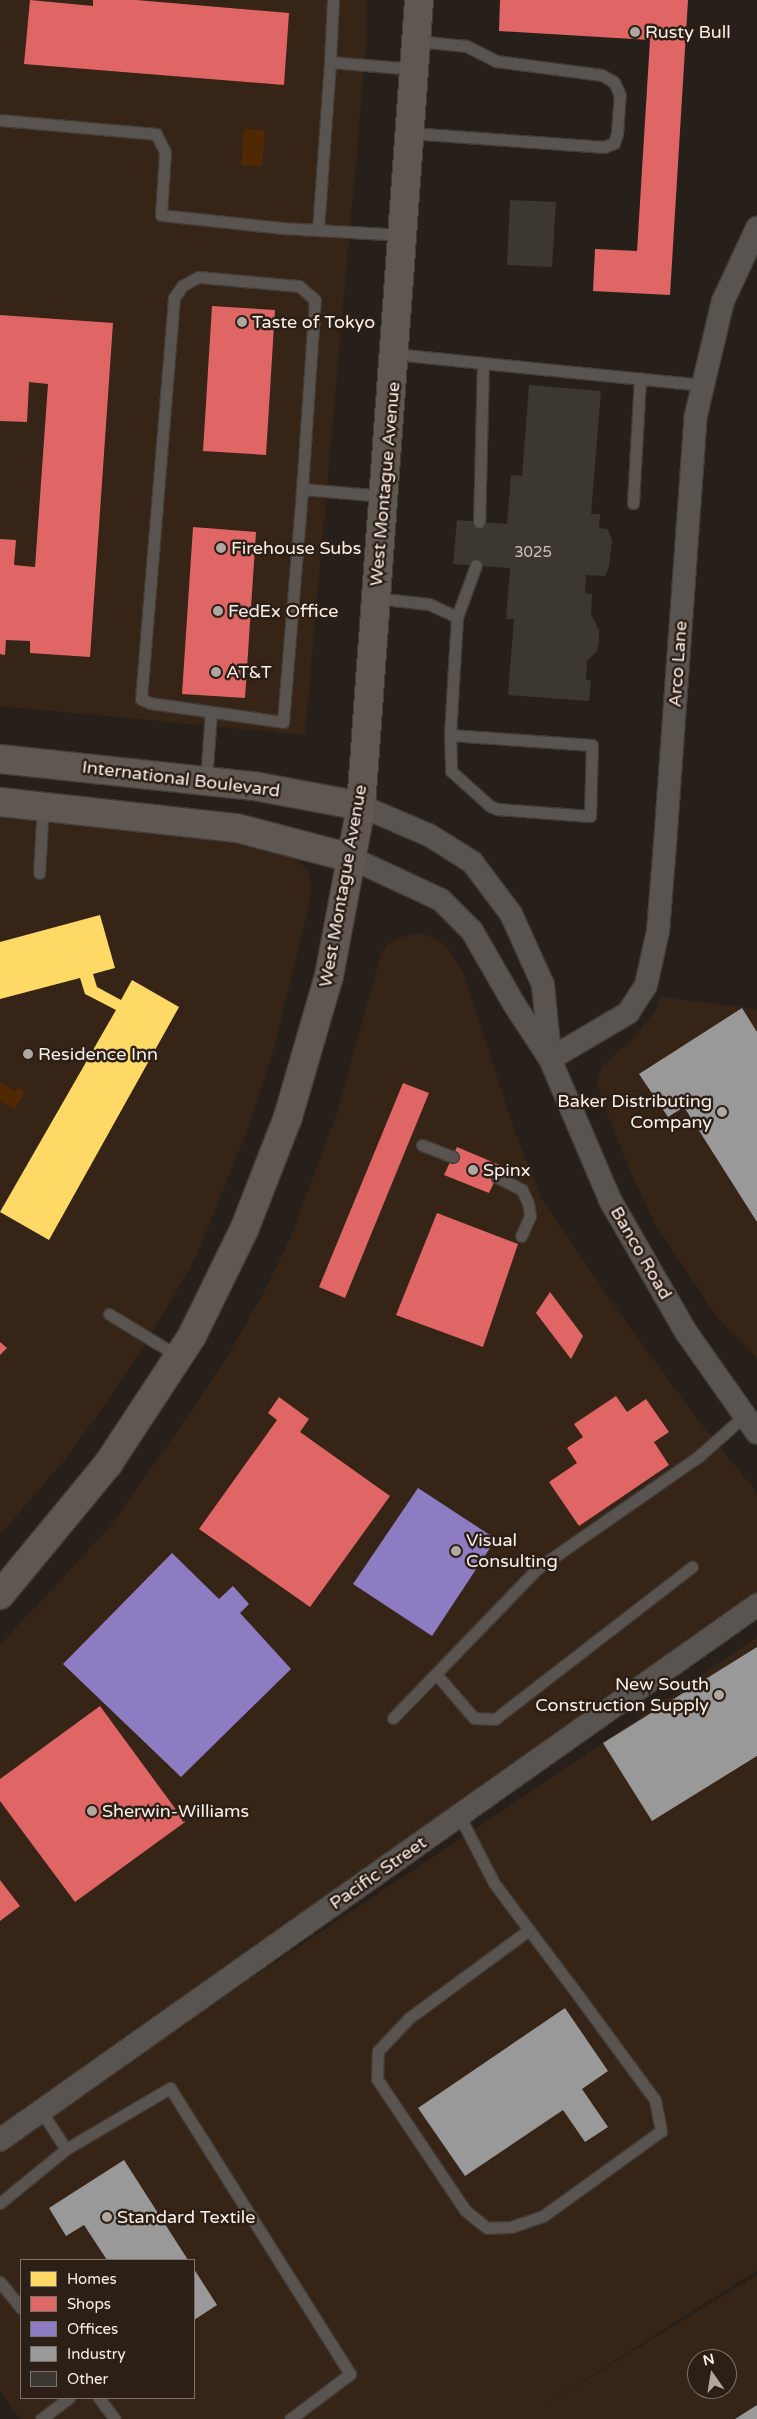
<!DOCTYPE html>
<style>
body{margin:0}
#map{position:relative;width:757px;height:2419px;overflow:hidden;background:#27201a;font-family:"Varela Round",sans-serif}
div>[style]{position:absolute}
.built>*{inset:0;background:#362417}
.water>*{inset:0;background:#502902}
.homes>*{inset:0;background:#ffd966}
.shops>*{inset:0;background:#e06666}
.offices>*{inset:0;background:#8e7cc3}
.industry>*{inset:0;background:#999}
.building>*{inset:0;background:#3d3732}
.roads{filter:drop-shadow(1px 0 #423c37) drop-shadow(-1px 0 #423c37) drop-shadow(0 1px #423c37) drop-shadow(0 -1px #423c37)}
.service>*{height:11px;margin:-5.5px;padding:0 5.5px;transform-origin:5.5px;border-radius:5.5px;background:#595450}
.minor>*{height:22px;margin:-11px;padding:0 11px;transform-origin:11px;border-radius:11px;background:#595450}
.secondary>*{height:28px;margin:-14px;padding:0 14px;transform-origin:14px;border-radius:14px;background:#5f5852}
.dots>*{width:14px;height:14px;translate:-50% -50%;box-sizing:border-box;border:2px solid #2c1f15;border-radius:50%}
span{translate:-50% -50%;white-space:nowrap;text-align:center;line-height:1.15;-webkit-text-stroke:5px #2c1f15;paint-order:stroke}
.number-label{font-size:15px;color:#cbc2bc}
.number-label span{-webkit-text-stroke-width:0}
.poi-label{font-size:18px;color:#faf0ea}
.left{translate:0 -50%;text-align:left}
.right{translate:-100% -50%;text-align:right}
.street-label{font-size:18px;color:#faf0ea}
.legend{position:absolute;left:20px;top:2259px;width:175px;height:140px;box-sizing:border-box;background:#2c1f15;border:1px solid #7e736a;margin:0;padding:6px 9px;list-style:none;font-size:15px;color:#faf0ea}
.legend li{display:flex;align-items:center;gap:10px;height:25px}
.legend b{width:25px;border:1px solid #7e736a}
.north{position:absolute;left:687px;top:2349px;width:50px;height:50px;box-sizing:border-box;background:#2c1f15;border:1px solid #7e736a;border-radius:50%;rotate:347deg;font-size:14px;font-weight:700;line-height:20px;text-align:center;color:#faf0ea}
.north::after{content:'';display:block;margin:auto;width:18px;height:22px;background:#b0a7a1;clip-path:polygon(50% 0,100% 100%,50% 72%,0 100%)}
</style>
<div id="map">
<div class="built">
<i style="clip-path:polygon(0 0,367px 0,367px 35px,305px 735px,0 706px)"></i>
<i style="clip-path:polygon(0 817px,244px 843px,297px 859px,308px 872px,311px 886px,308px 909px,274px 1048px,247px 1131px,195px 1259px,146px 1343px,108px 1400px,67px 1457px,0 1535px)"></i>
<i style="clip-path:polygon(420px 933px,439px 940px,448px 949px,463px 973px,515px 1132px,543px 1201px,623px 1318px,701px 1424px,757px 1493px,757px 1605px,0 2140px,0 1645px,109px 1528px,197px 1403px,231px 1350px,265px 1290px,291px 1236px,337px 1113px,381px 954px,385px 947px,395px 939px)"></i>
<i style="clip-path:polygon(661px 997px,757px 1009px,757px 1359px,717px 1317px,655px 1224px,629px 1168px,603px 1103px,597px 1082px,602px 1067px,634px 1037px,654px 1013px)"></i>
<i style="clip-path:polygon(evenodd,757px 1637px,757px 2270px,529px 2415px,757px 2275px,757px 2419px,20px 2419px,0 2390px,0 2151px,193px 2017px,504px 1810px,757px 1637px,21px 2260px,194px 2260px,194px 2398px,21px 2398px,21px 2260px,757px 1637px,697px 2359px,727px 2359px,727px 2389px,697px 2389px,697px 2359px)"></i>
</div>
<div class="water">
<i style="clip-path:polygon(244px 129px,265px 130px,262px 167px,241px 165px)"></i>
<i style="clip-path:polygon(0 1082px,15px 1091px,19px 1088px,25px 1091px,15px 1109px,0 1101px)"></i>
</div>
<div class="homes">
<i style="clip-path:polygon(100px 915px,115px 968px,93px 974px,97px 987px,121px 1000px,132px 980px,179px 1007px,49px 1240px,0 1212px,116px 1010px,85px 994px,80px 978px,0 999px,0 942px)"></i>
</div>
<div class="shops">
<i style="clip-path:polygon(30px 0,93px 6px,93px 0,136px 0,289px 13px,284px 85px,24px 64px)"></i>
<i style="clip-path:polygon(500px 0,688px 0,670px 295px,593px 291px,595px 249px,637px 251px,650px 40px,499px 31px)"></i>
<i style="clip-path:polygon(212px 306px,275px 310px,266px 455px,203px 451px)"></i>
<i style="clip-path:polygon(0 315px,113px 323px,90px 657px,30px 653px,30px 641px,6px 640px,5px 655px,0 654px,0 539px,16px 540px,14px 565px,35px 567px,48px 384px,29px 382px,27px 422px,0 421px)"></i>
<i style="clip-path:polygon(193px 527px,256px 532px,245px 698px,182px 694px)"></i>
<i style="clip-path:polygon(403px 1083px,429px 1093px,345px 1298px,319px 1287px)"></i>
<i style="clip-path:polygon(457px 1147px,502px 1166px,489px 1193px,444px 1175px)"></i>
<i style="clip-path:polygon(437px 1213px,518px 1244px,483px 1347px,396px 1315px)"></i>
<i style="clip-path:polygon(550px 1292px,583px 1336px,571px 1359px,536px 1313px)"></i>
<i style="clip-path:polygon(0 1342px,7px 1348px,0 1355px)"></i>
<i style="clip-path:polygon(616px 1396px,627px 1412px,646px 1399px,669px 1432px,654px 1442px,669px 1465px,579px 1526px,549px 1482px,577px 1463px,567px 1448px,583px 1437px,574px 1424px)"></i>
<i style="clip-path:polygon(279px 1397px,309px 1419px,300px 1432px,390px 1496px,310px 1607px,199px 1529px,277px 1420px,268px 1413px)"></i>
<i style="clip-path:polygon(100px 1706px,185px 1822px,75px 1902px,0 1801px,0 1779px)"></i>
<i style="clip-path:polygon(0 1880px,20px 1906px,0 1921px)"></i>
</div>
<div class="offices">
<i style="clip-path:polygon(418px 1488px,496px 1539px,432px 1636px,353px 1584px)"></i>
<i style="clip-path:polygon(172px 1553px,219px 1599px,233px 1586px,249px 1604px,240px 1613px,291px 1669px,181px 1777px,63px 1664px)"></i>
</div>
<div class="industry">
<i style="clip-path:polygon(742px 1008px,757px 1032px,757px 1222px,684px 1107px,668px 1117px,639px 1074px)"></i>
<i style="clip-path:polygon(757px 1647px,757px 1756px,652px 1821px,603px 1743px)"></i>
<i style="clip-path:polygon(565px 2008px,608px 2071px,582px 2089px,608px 2127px,585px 2142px,563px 2110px,465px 2176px,418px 2108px)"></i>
<i style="clip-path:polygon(124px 2160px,188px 2260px,107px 2260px,84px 2225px,66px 2236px,49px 2208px)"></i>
<i style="clip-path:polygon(194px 2269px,217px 2305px,194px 2320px)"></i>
<i style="clip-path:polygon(757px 2405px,757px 2419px,735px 2419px)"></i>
</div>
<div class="building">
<i style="clip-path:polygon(510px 200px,556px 202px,552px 267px,507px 265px)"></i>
<i style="clip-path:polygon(529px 385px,601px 391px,591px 514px,600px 514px,599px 528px,608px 529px,612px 541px,609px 566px,605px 576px,586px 575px,585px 593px,592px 594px,591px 614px,599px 630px,599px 642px,597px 651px,587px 661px,586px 680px,591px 680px,589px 701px,508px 695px,514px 619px,506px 619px,510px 568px,453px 564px,457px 520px,507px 524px,511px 475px,522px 476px)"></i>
</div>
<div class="roads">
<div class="service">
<i style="left:333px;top:0;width:62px;rotate:92.8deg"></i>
<i style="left:330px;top:62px;width:84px;rotate:4.8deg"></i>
<i style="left:0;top:120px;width:157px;rotate:5.1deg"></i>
<i style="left:156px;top:134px;width:20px;rotate:63deg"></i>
<i style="left:165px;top:152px;width:63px;rotate:93.6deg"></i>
<i style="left:161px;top:215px;width:122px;rotate:6.1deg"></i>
<i style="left:282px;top:228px;width:121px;rotate:3.3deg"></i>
<i style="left:410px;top:133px;width:195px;rotate:4.1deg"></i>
<i style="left:604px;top:147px;width:11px;rotate:-22deg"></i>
<i style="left:614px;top:143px;width:9px;rotate:-72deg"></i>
<i style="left:617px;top:134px;width:39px;rotate:-86deg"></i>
<i style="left:620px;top:95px;width:14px;rotate:-115deg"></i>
<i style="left:614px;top:82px;width:14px;rotate:-150deg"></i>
<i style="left:602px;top:75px;width:107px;rotate:-172.5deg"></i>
<i style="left:496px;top:61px;width:34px;rotate:-153deg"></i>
<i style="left:466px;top:46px;width:49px;rotate:-174.2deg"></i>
<i style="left:318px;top:230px;width:168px;rotate:-85.9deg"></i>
<i style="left:395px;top:354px;width:88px;rotate:5.8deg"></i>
<i style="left:483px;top:363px;width:159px;rotate:91.4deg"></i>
<i style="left:483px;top:363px;width:221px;rotate:5.7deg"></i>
<i style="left:302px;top:489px;width:189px;rotate:-86.1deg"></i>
<i style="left:315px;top:300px;width:21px;rotate:-139deg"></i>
<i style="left:299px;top:286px;width:101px;rotate:-174.9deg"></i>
<i style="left:198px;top:277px;width:18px;rotate:151deg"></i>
<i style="left:182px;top:286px;width:14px;rotate:124deg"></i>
<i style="left:174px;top:298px;width:402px;rotate:94.7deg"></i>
<i style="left:141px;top:699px;width:10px;rotate:24deg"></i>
<i style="left:150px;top:703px;width:134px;rotate:8.1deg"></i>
<i style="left:283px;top:722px;width:234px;rotate:-85.3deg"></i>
<i style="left:302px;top:489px;width:82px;rotate:4.9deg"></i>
<i style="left:633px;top:503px;width:125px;rotate:-86.8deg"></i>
<i style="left:375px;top:598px;width:54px;rotate:6.3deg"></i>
<i style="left:429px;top:604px;width:31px;rotate:25deg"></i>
<i style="left:457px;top:617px;width:118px;rotate:93.4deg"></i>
<i style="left:450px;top:735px;width:36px;rotate:88deg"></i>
<i style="left:451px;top:771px;width:52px;rotate:41.9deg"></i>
<i style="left:490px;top:806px;width:8px;rotate:23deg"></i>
<i style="left:497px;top:809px;width:93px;rotate:4.3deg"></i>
<i style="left:590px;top:816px;width:71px;rotate:-88.4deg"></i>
<i style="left:592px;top:745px;width:142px;rotate:-176deg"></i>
<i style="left:457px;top:617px;width:55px;rotate:-69.9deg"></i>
<i style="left:206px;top:780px;width:68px;rotate:-85.8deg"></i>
<i style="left:39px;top:873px;width:67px;rotate:-86.6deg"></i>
<i style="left:422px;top:1145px;width:33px;rotate:21deg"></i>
<i style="left:497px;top:1177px;width:28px;rotate:27deg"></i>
<i style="left:522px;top:1190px;width:14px;rotate:65deg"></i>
<i style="left:528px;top:1203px;width:13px;rotate:81deg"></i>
<i style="left:530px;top:1216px;width:22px;rotate:114deg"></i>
<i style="left:109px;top:1314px;width:81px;rotate:31.3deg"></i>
<i style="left:436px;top:1674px;width:58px;rotate:49.2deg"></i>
<i style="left:474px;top:1718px;width:21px;rotate:3deg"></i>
<i style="left:495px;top:1719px;width:249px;rotate:-37.7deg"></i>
<i style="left:393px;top:1718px;width:209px;rotate:-46deg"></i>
<i style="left:538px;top:1568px;width:196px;rotate:-34.8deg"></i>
<i style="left:699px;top:1456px;width:62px;rotate:-41.7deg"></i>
<i style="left:459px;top:1815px;width:76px;rotate:62.8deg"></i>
<i style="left:494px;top:1883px;width:59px;rotate:53.3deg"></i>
<i style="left:529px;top:1930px;width:71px;rotate:53deg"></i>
<i style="left:572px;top:1987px;width:140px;rotate:53.7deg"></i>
<i style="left:655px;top:2100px;width:32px;rotate:79deg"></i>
<i style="left:661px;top:2131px;width:145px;rotate:144.2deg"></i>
<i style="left:543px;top:2216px;width:34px;rotate:161deg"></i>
<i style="left:511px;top:2227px;width:24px;rotate:178deg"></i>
<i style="left:487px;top:2228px;width:28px;rotate:-141deg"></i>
<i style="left:465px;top:2210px;width:158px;rotate:-123.9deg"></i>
<i style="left:377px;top:2079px;width:28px;rotate:-88deg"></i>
<i style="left:378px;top:2051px;width:45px;rotate:-46.8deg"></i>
<i style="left:409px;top:2018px;width:149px;rotate:-36.3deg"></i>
<i style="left:41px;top:2111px;width:45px;rotate:56.7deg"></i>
<i style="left:66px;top:2149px;width:121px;rotate:-30.4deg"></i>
<i style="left:170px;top:2088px;width:338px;rotate:57.8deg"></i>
<i style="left:350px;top:2374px;width:75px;rotate:143.1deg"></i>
<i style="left:0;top:2203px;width:85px;rotate:-39.3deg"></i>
<i style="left:0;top:2282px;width:33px;rotate:51deg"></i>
<i style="left:99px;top:2398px;width:26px;rotate:53deg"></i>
<i style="left:41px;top:2419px;width:35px;rotate:-37deg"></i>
</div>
<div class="minor">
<i style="left:361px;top:806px;width:74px;rotate:23.1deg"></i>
<i style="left:429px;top:835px;width:51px;rotate:32.1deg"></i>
<i style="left:472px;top:862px;width:65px;rotate:53.1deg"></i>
<i style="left:511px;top:914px;width:78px;rotate:65.7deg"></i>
<i style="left:543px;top:985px;width:70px;rotate:84.3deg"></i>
<i style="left:351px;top:858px;width:99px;rotate:25deg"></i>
<i style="left:441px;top:900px;width:44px;rotate:45deg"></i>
<i style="left:472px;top:931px;width:84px;rotate:60.1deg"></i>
<i style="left:514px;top:1004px;width:66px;rotate:56.8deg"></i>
<i style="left:550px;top:1059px;width:153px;rotate:66.9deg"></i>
<i style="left:610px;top:1200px;width:152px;rotate:60.1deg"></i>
<i style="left:686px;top:1332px;width:123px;rotate:54.9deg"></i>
<i style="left:550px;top:1059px;width:91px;rotate:-30.5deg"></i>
<i style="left:628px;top:1013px;width:33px;rotate:-57deg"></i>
<i style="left:646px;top:985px;width:55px;rotate:-77.5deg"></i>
<i style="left:658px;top:931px;width:87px;rotate:-85.4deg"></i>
<i style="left:665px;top:844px;width:430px;rotate:-85.9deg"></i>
<i style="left:696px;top:415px;width:117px;rotate:-76.7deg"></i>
<i style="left:723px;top:301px;width:81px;rotate:-65deg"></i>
<i style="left:0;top:2140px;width:927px;rotate:-35.25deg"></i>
</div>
<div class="secondary">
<i style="left:0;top:759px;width:255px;rotate:6.1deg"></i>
<i style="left:254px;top:786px;width:109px;rotate:10.6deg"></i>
<i style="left:0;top:802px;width:238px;rotate:6.3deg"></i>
<i style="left:237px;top:828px;width:118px;rotate:14.7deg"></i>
<i style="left:0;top:1595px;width:170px;rotate:-50.5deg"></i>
<i style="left:108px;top:1464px;width:153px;rotate:-56.7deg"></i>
<i style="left:192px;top:1336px;width:118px;rotate:-63.9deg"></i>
<i style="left:244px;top:1230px;width:121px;rotate:-68.7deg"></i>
<i style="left:288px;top:1117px;width:147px;rotate:-73.8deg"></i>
<i style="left:329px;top:976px;width:173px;rotate:-79.3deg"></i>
<i style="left:361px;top:806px;width:808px;rotate:-85.88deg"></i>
</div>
</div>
<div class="dots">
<i style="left:635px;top:32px;background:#b0a7a1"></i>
<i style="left:242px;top:322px;background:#b0a7a1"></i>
<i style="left:221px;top:548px;background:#b0a7a1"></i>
<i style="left:218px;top:611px;background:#b0a7a1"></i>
<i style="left:216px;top:672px;background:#b0a7a1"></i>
<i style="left:28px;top:1054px;background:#b0a7a1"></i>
<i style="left:722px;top:1112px;background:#b0a7a1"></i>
<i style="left:473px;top:1170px;background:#b0a7a1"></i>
<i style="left:456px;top:1551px;background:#b0a7a1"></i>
<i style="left:719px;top:1695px;background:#b0a7a1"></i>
<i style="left:92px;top:1811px;background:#b0a7a1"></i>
<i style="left:107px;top:2217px;background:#b0a7a1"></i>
</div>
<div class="number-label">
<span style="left:533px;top:553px">3025</span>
</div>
<div class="poi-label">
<span class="left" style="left:645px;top:32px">Rusty Bull</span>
<span class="left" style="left:252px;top:322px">Taste of Tokyo</span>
<span class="left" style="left:231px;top:548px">Firehouse Subs</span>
<span class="left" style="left:228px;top:611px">FedEx Office</span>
<span class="left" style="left:226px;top:672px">AT&amp;T</span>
<span class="left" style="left:38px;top:1054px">Residence Inn</span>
<span class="right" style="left:712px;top:1112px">Baker Distributing<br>Company</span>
<span class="left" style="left:483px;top:1170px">Spinx</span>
<span class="left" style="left:466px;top:1551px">Visual<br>Consulting</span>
<span class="right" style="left:709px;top:1695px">New South<br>Construction Supply</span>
<span class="left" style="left:102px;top:1811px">Sherwin-Williams</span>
<span class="left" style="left:117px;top:2217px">Standard Textile</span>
</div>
<div class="street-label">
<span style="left:385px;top:484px;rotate:-85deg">West Montague Avenue</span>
<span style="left:678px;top:664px;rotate:-86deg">Arco Lane</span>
<span style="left:181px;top:779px;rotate:7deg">International Boulevard</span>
<span style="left:343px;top:886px;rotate:-80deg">West Montague Avenue</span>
<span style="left:641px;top:1253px;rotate:60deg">Banco Road</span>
<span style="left:378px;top:1873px;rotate:-35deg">Pacific Street</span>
</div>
<ul class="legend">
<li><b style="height:14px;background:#ffd966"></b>Homes</li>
<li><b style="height:14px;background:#e06666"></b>Shops</li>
<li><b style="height:14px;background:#8e7cc3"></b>Offices</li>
<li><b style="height:14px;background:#999"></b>Industry</li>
<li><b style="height:14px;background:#3d3732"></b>Other</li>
</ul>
<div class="north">N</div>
</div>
